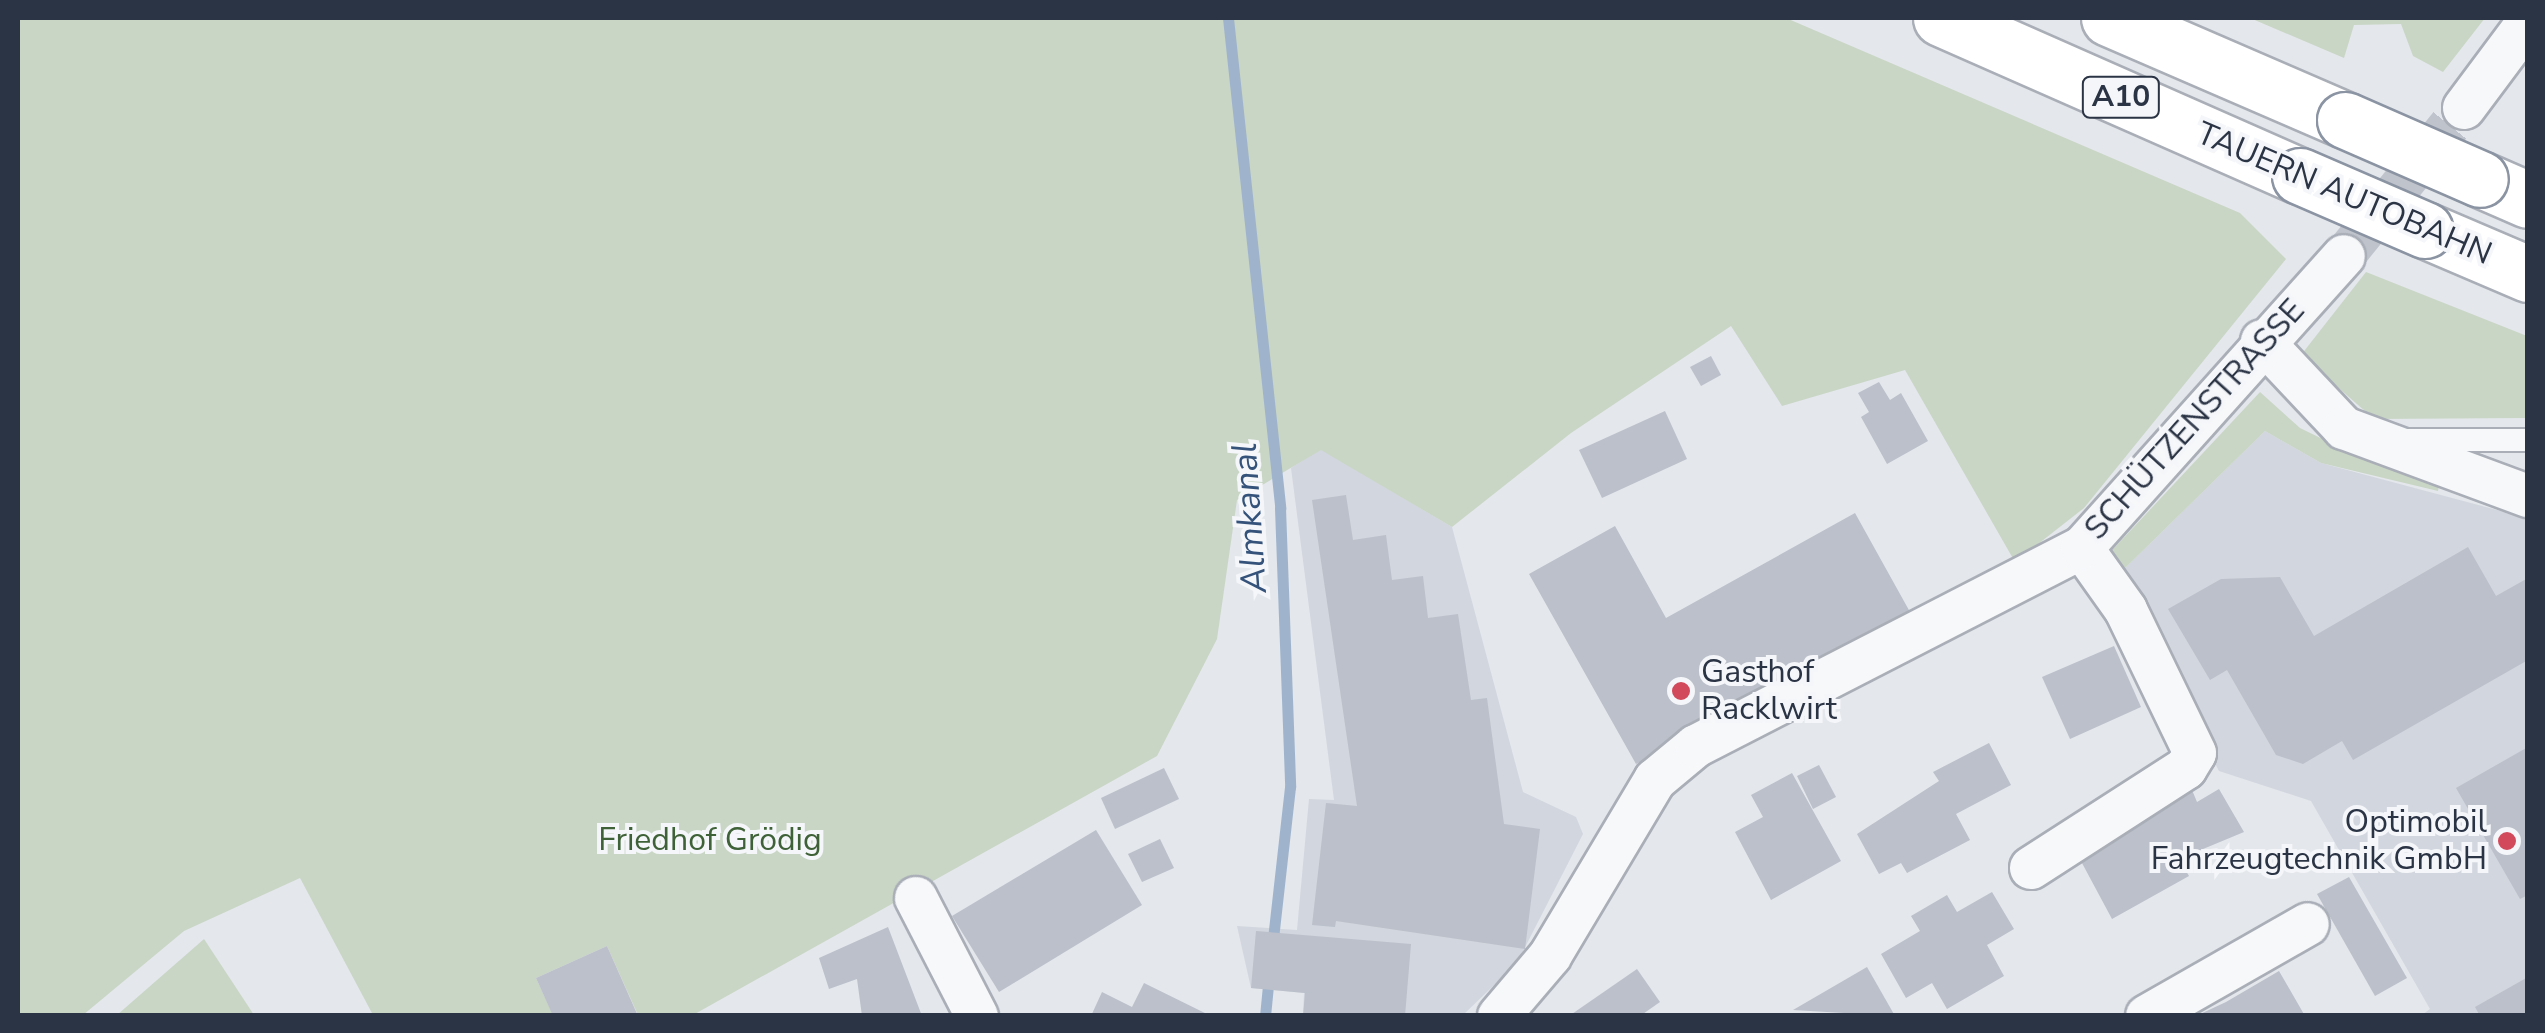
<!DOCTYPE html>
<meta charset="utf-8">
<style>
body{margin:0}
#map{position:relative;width:2545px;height:1033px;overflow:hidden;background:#e4e7ec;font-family:"Nunito Sans",sans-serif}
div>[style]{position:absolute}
.built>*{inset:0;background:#d2d6de}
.green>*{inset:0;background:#c9d6c5}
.stream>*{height:11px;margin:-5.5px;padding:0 5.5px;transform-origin:5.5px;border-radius:5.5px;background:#9fb4cc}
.building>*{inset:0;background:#bbc0ca}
.street-tunnel>*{height:42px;margin-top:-21px;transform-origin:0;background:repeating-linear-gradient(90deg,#bfc3cb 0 42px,transparent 0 63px)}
.roads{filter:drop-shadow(2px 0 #a9aeb7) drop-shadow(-2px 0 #a9aeb7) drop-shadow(0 2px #a9aeb7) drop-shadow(0 -2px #a9aeb7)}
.lane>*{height:22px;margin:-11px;padding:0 11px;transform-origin:11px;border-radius:11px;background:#f7f8fa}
.street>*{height:42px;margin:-21px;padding:0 21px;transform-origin:21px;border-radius:21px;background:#f7f8fa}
.highway>*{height:55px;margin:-27.5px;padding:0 27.5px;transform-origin:27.5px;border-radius:27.5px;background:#fff}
.bridges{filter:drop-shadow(2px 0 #8b94a3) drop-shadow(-2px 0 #8b94a3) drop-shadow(0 2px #8b94a3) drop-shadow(0 -2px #8b94a3)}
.highway-bridge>*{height:55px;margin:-27.5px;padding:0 27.5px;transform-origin:27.5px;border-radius:27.5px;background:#fff}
.dots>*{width:28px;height:28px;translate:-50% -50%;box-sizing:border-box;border:5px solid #f4f6f9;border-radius:50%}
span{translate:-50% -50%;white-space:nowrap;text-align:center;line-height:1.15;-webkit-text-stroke:8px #f4f6f9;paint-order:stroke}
.shield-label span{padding:2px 8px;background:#f4f6f9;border:2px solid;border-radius:8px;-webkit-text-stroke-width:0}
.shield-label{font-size:30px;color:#2b3445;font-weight:700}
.street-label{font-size:32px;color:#2b3445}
.poi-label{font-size:32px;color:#2b3445}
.left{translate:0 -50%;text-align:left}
.right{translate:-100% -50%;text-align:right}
.park-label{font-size:32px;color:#3f6138}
.water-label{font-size:35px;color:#34527a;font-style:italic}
.frame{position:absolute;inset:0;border:20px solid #2b3445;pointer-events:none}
</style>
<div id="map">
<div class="built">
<i style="clip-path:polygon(2265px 431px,2321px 463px,2527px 518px,2527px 1015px,2422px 1015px,2430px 1009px,2311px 801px,2219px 771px,2119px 574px)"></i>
<i style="clip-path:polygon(1321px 449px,1452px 527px,1523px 792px,1576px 817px,1583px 834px,1517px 963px,1463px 1015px,1303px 1015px,1304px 993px,1251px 988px,1237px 926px,1297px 930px,1309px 799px,1334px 800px,1291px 468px)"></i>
</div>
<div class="green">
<i style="clip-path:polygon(18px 18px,1786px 18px,2240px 213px,2286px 259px,2084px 508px,2015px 562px,1905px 370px,1782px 406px,1731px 326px,1571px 433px,1452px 527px,1321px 450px,1237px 500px,1217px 639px,1157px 756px,693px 1015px,638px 1015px,607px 946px,536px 978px,553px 1015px,373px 1015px,300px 878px,184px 931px,83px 1015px,18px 1015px)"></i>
<i style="clip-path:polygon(2250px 18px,2485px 18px,2443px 72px,2413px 56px,2401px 24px,2354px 25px,2344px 58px)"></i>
<i style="clip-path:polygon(2366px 272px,2527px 336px,2527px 418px,2374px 419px,2301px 355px)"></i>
<i style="clip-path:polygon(2260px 392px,2300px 428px,2349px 452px,2441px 475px,2438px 491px,2321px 463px,2265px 431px,2119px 574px,2102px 561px)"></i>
<i style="clip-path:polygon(204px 939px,254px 1015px,117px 1015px)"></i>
</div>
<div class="stream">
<i style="left:1228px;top:18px;width:493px;rotate:83.9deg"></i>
<i style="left:1280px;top:508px;width:279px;rotate:87.9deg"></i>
<i style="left:1290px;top:787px;width:161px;rotate:96.4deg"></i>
<i style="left:1265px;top:1016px;width:41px;rotate:-84.4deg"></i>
</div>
<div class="building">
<i style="clip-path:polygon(1711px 356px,1721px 375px,1701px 386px,1690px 367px)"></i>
<i style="clip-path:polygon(1879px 382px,1890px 400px,1901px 393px,1928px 441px,1887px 464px,1861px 417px,1869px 412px,1858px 393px)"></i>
<i style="clip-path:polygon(1665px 411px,1687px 459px,1602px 498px,1579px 450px)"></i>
<i style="clip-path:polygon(1346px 495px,1353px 540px,1386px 535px,1392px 580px,1423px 576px,1428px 618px,1458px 614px,1471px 700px,1487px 698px,1504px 824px,1540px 829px,1525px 949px,1336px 921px,1335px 927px,1312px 925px,1326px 803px,1357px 806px,1312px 500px)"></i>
<i style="clip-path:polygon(1855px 513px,1910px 612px,1636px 764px,1529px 574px,1615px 526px,1666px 618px)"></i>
<i style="clip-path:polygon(2468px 547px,2496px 596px,2528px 578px,2528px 660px,2353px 760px,2342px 741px,2303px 764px,2276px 755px,2227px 670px,2210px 680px,2168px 609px,2221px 579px,2280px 577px,2314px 636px)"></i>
<i style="clip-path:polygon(2114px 646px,2141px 707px,2070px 739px,2042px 677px)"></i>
<i style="clip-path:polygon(1989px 743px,2011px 785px,1956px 814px,1970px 840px,1907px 873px,1901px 863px,1879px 874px,1857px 834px,1939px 781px,1933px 772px)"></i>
<i style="clip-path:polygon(2528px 747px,2528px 895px,2520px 899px,2456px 788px)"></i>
<i style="clip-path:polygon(1819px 765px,1836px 797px,1813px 809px,1797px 776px)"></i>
<i style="clip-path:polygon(1164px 768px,1179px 799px,1115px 829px,1101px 798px)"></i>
<i style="clip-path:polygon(1792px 773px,1841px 861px,1771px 900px,1735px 832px,1763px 817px,1751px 795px)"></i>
<i style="clip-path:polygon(2187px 778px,2197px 802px,2219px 789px,2244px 832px,2179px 859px,2189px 876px,2112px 919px,2075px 850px)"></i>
<i style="clip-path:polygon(1096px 830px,1142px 905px,999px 992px,952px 916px)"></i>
<i style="clip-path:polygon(1160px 839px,1174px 868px,1142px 882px,1128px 854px)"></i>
<i style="clip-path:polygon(2349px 877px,2407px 978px,2375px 996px,2317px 894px)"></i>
<i style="clip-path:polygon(1992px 892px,2014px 929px,1987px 945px,2004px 976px,1947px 1009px,1932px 983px,1906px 998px,1881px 954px,1920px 931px,1911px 916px,1947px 895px,1957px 912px)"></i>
<i style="clip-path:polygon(888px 927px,922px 1016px,862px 1016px,857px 979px,829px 989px,819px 958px)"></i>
<i style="clip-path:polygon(1256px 931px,1411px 944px,1405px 1016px,1303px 1016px,1305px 993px,1251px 988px)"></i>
<i style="clip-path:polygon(607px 946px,638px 1016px,553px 1016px,536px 978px)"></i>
<i style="clip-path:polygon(1867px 967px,1895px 1016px,1793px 1010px)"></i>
<i style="clip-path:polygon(1637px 969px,1660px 1002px,1640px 1016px,1569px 1016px)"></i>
<i style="clip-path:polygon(2279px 971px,2305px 1016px,2196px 1016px,2226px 1002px)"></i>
<i style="clip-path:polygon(2528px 977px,2528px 1016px,2480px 1016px,2475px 1007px)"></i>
<i style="clip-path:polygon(1144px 983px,1211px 1016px,1091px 1016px,1102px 992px,1132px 1007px)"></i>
</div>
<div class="street-tunnel">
<i style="left:2344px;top:256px;width:191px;rotate:-51deg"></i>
</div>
<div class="roads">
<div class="lane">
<i style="left:2408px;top:440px;width:120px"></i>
</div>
<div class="street">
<i style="left:2464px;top:108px;width:107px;rotate:-53.3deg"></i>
<i style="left:2262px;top:341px;width:120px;rotate:46.7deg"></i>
<i style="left:2344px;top:428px;width:196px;rotate:20.3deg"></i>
<i style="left:2031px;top:868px;width:184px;rotate:-32.8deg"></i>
<i style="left:2186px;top:768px;width:17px;rotate:-59deg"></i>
<i style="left:2195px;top:753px;width:159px;rotate:-115.8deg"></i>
<i style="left:2126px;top:610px;width:76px;rotate:-125.4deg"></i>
<i style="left:916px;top:898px;width:133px;rotate:62.7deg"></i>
<i style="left:1499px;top:1016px;width:79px;rotate:-49.6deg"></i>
<i style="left:1550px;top:956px;width:205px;rotate:-59.2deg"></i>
<i style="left:1655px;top:780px;width:53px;rotate:-39.7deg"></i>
<i style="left:1696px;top:746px;width:434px;rotate:-27.2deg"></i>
<i style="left:2082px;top:548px;width:392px;rotate:-48.1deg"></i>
<i style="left:2147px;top:1016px;width:185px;rotate:-29.7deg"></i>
</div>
<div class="highway">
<i style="left:1941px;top:18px;width:392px;rotate:23.8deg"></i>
<i style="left:2109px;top:18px;width:257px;rotate:23.4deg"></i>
<i style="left:2480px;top:179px;width:52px;rotate:23.6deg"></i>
<i style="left:2425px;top:230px;width:112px;rotate:23.1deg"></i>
</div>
</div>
<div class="bridges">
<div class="highway-bridge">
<i style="left:2345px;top:120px;width:147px;rotate:23.6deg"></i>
<i style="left:2300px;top:176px;width:136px;rotate:23.4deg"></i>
</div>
</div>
<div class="dots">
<i style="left:1681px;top:691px;background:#d1495b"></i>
<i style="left:2507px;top:841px;background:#d1495b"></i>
</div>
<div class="shield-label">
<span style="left:2121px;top:97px">A10</span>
</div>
<div class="street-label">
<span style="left:2344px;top:194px;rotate:23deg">TAUERN AUTOBAHN</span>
<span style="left:2195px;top:420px;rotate:-48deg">SCHÜTZENSTRASSE</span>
</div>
<div class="poi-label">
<span class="left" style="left:1701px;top:691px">Gasthof<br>Racklwirt</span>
<span class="right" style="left:2487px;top:841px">Optimobil<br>Fahrzeugtechnik GmbH</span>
</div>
<div class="park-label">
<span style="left:710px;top:840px">Friedhof Grödig</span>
</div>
<div class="water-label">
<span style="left:1250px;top:518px;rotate:-94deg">Almkanal</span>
</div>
<div class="frame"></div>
</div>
